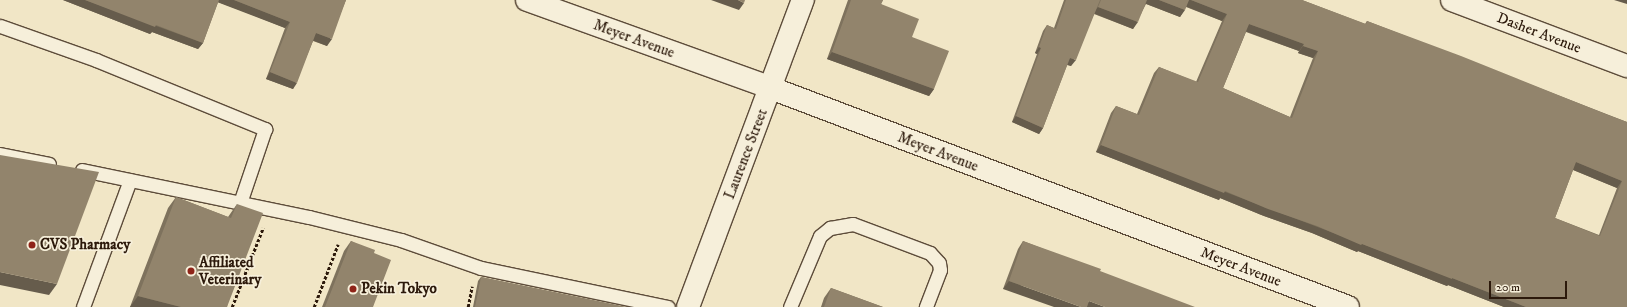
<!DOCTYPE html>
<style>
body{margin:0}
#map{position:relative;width:1627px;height:307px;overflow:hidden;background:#f1e6c6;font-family:"IM FELL DW Pica",serif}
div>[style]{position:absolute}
.path>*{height:2.5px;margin-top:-1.25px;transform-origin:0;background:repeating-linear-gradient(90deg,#2c190b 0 3px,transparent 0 5px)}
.roads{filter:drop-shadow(1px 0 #5d4c3a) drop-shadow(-1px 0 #5d4c3a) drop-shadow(0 1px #5d4c3a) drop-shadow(0 -1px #5d4c3a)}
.lane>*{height:13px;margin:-6.5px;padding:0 6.5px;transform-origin:6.5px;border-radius:6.5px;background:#f6efda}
.street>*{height:22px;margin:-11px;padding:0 11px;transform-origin:11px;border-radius:11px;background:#f6efda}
.wall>*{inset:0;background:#7e725d}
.shaded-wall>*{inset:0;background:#665c4c}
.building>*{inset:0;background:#92846c}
.dots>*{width:11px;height:11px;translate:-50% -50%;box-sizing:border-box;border:2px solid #f6efda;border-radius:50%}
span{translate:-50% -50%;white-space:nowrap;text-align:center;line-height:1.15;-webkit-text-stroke:3.5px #f6efda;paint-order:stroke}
.street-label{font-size:15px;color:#2c190b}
.poi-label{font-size:15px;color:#2c190b;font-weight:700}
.left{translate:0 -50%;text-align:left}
.scale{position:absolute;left:1489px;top:281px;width:78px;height:18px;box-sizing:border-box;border:2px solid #2c190b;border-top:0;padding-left:5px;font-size:12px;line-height:14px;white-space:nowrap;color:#2c190b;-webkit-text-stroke:3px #f6efda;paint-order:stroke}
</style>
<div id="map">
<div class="path">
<i style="left:232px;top:307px;width:85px;rotate:-68.6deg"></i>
<i style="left:314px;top:307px;width:67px;rotate:-69.1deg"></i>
<i style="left:468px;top:307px;width:21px;rotate:-79deg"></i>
</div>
<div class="roads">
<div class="lane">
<i style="left:0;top:26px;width:102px;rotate:19.5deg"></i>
<i style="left:96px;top:60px;width:183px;rotate:22.2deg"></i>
<i style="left:265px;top:129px;width:78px;rotate:108.7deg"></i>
<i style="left:0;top:154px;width:50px;rotate:11.5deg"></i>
<i style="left:82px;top:170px;width:232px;rotate:11.7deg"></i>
<i style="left:309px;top:217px;width:95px;rotate:14deg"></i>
<i style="left:401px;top:240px;width:85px;rotate:19.3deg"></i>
<i style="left:481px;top:268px;width:191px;rotate:11.8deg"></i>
<i style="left:83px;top:307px;width:135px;rotate:-69.7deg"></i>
<i style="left:790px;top:307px;width:77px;rotate:-67.1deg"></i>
<i style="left:820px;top:236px;width:13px;rotate:-39deg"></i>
<i style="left:830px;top:228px;width:23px;rotate:-10deg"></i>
<i style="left:853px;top:224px;width:82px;rotate:20.6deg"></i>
<i style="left:930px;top:253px;width:13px;rotate:48deg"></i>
<i style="left:939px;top:263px;width:7px;rotate:82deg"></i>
<i style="left:940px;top:270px;width:40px;rotate:111deg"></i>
</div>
<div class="street">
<i style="left:527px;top:0;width:259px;rotate:19.8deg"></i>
<i style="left:771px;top:88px;width:617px;rotate:20.78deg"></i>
<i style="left:1452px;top:0;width:187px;rotate:20.7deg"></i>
<i style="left:688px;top:307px;width:328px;rotate:-69.5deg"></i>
</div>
</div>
<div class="wall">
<i style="clip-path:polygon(63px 0,346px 0,327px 46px,313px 41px,293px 89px,266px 79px,285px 28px,245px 12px,218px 2px,203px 43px,198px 49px,152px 32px,150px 34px)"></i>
<i style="clip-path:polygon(848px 0,883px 0,881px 4px,912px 37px,934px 89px,929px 96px,827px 59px)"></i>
<i style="clip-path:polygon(evenodd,1064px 0,1302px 0,1365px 24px,1367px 21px,1627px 122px,1627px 307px,1504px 307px,1448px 285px,1447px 286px,1358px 251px,1357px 252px,1312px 233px,1264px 216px,1220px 198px,1219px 200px,1096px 152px,1111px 113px,1116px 106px,1137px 114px,1154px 73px,1159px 67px,1196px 82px,1222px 21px,1186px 7px,1180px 17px,1146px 4px,1133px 29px,1094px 14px,1071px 66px,1067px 65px,1043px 128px,1039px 134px,1012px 122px,1037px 54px,1035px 53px,1043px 31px,1047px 25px,1054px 28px,1064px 0,1246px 32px,1299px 51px,1298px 53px,1313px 58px,1290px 117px,1223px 88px,1246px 32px,1064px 0,1573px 170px,1617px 188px,1599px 235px,1555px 218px,1573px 170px)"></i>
<i style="clip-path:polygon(176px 197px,228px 217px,237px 204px,227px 307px,130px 307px,168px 208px)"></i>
<i style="clip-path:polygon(351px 241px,374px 253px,373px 307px,322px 307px,344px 251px)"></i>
<i style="clip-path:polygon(1023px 241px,1100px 271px,1003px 289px,1018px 249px)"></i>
<i style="clip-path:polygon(481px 277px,626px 307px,473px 307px,478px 281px)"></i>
<i style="clip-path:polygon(831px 288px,883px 307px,821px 307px,824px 298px)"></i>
</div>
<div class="shaded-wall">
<i style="clip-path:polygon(63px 0,85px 0,203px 43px,198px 49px,152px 32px,150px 34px)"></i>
<i style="clip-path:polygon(218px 0,234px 0,290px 22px,285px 28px,217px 2px)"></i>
<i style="clip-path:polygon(711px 0,738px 0,744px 3px,739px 10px)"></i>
<i style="clip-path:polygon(1146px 0,1159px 0,1185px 10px,1180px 17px,1144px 3px)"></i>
<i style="clip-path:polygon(1189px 0,1191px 0,1227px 14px,1222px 21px,1185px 6px)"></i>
<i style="clip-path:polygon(1614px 0,1627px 0,1627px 4px)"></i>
<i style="clip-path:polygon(1098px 7px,1138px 22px,1133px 29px,1093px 13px)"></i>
<i style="clip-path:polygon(1249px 24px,1304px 44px,1299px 51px,1245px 31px)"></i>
<i style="clip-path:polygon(316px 33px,332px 39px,327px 46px,312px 40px)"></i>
<i style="clip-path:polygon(1303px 46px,1318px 51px,1313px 58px,1298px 53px)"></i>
<i style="clip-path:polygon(1039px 47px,1041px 48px,1037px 54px,1035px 53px)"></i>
<i style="clip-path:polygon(832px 52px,934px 89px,929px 96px,827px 59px)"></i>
<i style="clip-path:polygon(1070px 58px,1076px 60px,1071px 66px,1065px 64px)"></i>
<i style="clip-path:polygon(270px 72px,297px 83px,293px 89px,266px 79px)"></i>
<i style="clip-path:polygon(1016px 116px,1043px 128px,1039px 134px,1012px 122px)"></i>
<i style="clip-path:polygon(1101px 145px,1452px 278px,1526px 307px,1504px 307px,1448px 285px,1447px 286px,1358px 251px,1357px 252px,1312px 233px,1264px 216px,1220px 198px,1219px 200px,1096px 152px)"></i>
<i style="clip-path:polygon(1576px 162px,1622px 181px,1617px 188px,1571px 169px)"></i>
<i style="clip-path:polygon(0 272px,57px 284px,49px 295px,0 285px)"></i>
<i style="clip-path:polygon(1009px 281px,1081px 307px,1054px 307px,1003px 289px)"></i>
<i style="clip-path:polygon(138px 296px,181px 307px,130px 307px)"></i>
<i style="clip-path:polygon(1089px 301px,1105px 307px,1085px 307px)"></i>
</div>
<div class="building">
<i style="clip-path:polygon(85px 0,219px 0,203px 43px,156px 25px,155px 27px)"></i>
<i style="clip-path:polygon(234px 0,346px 0,332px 39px,316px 33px,297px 83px,270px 72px,290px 22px)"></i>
<i style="clip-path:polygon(738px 0,745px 0,744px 3px)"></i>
<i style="clip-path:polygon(851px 0,883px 0,881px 4px,919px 19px,912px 37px,949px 51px,934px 89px,832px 52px)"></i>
<i style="clip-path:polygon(1066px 0,1100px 0,1076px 60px,1070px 58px,1043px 128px,1016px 116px,1041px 48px,1039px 47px,1047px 25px,1056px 29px)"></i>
<i style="clip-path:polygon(1101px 0,1147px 0,1138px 22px,1098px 7px)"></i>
<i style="clip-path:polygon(1159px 0,1189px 0,1185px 10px)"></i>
<i style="clip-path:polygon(evenodd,1191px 0,1302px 0,1366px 24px,1367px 21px,1461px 56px,1608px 115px,1627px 122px,1627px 307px,1526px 307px,1452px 278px,1452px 279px,1362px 244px,1361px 245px,1317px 226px,1268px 209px,1225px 191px,1224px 193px,1101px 145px,1116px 106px,1139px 115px,1159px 67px,1198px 82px,1227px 14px,1191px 0,1249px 24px,1304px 44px,1303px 46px,1318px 51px,1292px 118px,1223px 88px,1249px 24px,1191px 0,1576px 162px,1622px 181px,1600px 236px,1555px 218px,1576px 162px)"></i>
<i style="clip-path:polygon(0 155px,99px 172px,57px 284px,0 272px)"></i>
<i style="clip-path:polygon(176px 197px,231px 218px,237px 204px,263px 213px,227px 307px,181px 307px,138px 296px)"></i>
<i style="clip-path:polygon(351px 241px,375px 250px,374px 253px,391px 260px,373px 307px,325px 307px)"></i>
<i style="clip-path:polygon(1023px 241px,1101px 269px,1100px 271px,1195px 307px,1105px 307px,1089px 301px,1087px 307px,1081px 307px,1009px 281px)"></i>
<i style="clip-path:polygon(481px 277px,626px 307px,475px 307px)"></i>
<i style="clip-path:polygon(831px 288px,883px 307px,824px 307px)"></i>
</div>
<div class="dots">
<i style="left:32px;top:245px;background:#8f2418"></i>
<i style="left:191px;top:271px;background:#8f2418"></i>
<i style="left:353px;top:289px;background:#8f2418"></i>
</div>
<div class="street-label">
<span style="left:1539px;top:33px;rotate:21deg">Dasher Avenue</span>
<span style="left:634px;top:39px;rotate:20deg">Meyer Avenue</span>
<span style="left:938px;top:152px;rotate:21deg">Meyer Avenue</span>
<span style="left:746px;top:154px;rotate:-69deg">Laurence Street</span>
<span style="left:1241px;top:267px;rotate:21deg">Meyer Avenue</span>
</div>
<div class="poi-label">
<span class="left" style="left:40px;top:245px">CVS Pharmacy</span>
<span class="left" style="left:199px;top:271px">Affiliated<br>Veterinary</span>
<span class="left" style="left:361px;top:289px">Pekin Tokyo</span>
</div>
<div class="scale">20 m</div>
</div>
